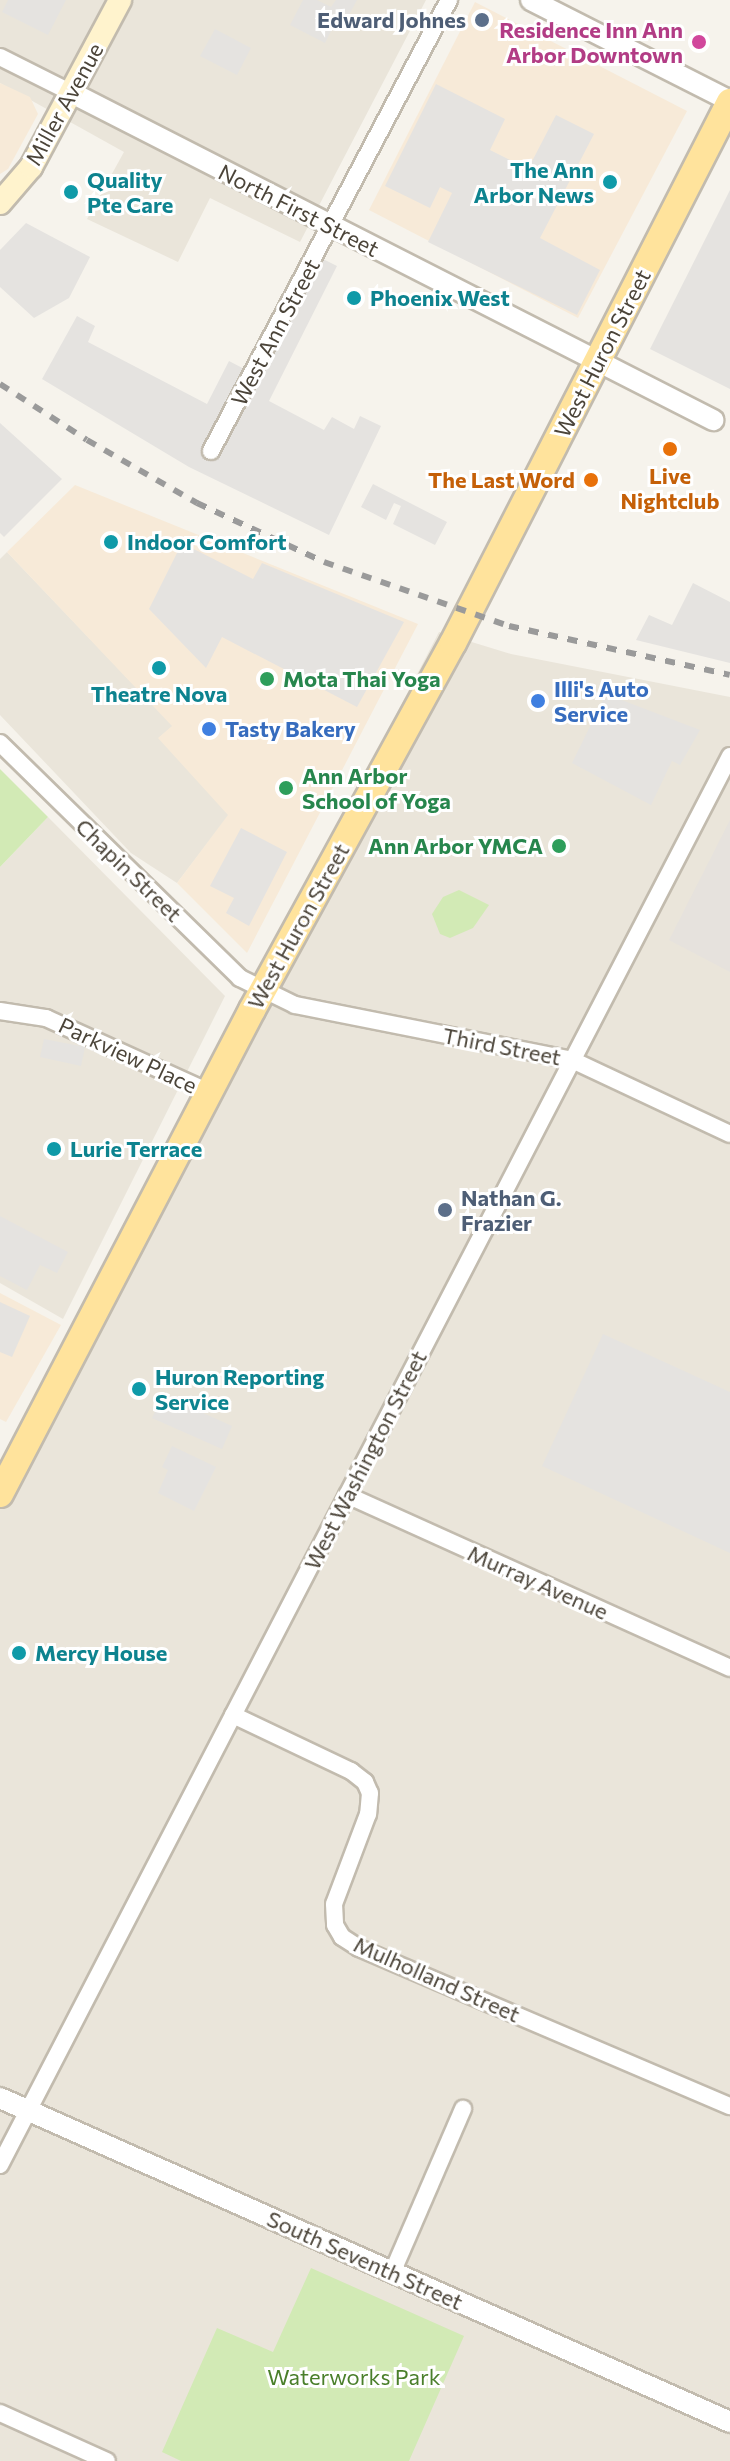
<!DOCTYPE html>
<style>
body{margin:0}
#map{position:relative;width:730px;height:2461px;overflow:hidden;background:#f6f3ec;font-family:Commissioner,sans-serif}
div>[style]{position:absolute}
.residential>*{inset:0;background:#eae5da}
.commercial>*{inset:0;background:#f7ead8}
.industrial>*{inset:0;background:#e6e2dd}
.green>*{inset:0;background:#d2eab5}
.parking>*{inset:0;background:#e5e3e0}
.roads{filter:drop-shadow(2px 0 #c2bbae) drop-shadow(-2px 0 #c2bbae) drop-shadow(0 2px #c2bbae) drop-shadow(0 -2px #c2bbae)}
.minor>*{height:16px;margin:-8px;padding:0 8px;transform-origin:8px;border-radius:8px;background:#fff}
.tertiary>*{height:20px;margin:-10px;padding:0 10px;transform-origin:10px;border-radius:10px;background:#fff}
.secondary>*{height:22px;margin:-11px;padding:0 11px;transform-origin:11px;border-radius:11px;background:#fff3cd}
.primary>*{height:26px;margin:-13px;padding:0 13px;transform-origin:13px;border-radius:13px;background:#ffe39c}
.rail>*{height:6px;margin-top:-3px;transform-origin:0;background:repeating-linear-gradient(90deg,#9a9a9a 0 10px,transparent 0 20px)}
.dots>*{width:22px;height:22px;translate:-50% -50%;box-sizing:border-box;border:4px solid #fff;border-radius:50%}
span{translate:-50% -50%;white-space:nowrap;text-align:center;line-height:1.15;-webkit-text-stroke:6px #fff;paint-order:stroke}
.service-label{font-size:22px;color:#4e5e75;font-weight:700}
.right{translate:-100% -50%;text-align:right}
.left{translate:0 -50%;text-align:left}
.hotel-label{font-size:22px;color:#b23c85;font-weight:700}
.street-label{font-size:22px;color:#4b4439}
.culture-label{font-size:22px;color:#0d838f;font-weight:700}
.food-label{font-size:22px;color:#c56008;font-weight:700}
.leisure-label{font-size:22px;color:#27864d;font-weight:700}
.shop-label{font-size:22px;color:#366cbe;font-weight:700}
.park-label{font-size:22px;color:#4a7f2a}
</style>
<div id="map">
<div class="residential">
<i style="clip-path:polygon(0 0,426px 0,300px 242px,210px 198px,178px 262px,87px 219px,124px 152px,0 83px)"></i>
<i style="clip-path:polygon(7px 552px,173px 726px,159px 738px,229px 815px,177px 883px,131px 853px,0 715px,0 559px)"></i>
<i style="clip-path:polygon(439px 632px,511px 654px,730px 697px,730px 2461px,0 2461px,0 1478px)"></i>
<i style="clip-path:polygon(48px 817px,225px 996px,63px 1319px,0 1283px,0 867px)"></i>
</div>
<div class="commercial">
<i style="clip-path:polygon(475px 2px,687px 111px,578px 318px,369px 210px)"></i>
<i style="clip-path:polygon(0 83px,30px 97px,38px 114px,8px 169px,0 174px)"></i>
<i style="clip-path:polygon(75px 485px,418px 624px,247px 953px,177px 883px,228px 815px,158px 738px,172px 726px,7px 552px)"></i>
<i style="clip-path:polygon(0 1293px,61px 1325px,6px 1422px,0 1419px)"></i>
</div>
<div class="industrial">
<i style="clip-path:polygon(730px 820px,730px 972px,669px 940px)"></i>
</div>
<div class="green">
<i style="clip-path:polygon(0 769px,48px 817px,0 867px)"></i>
<i style="clip-path:polygon(459px 890px,489px 905px,473px 928px,450px 938px,440px 934px,432px 914px,443px 897px)"></i>
<i style="clip-path:polygon(311px 2268px,464px 2336px,409px 2461px,181px 2461px,162px 2452px,217px 2328px,273px 2352px)"></i>
</div>
<div class="parking">
<i style="clip-path:polygon(8px 0,66px 0,48px 35px,2px 12px)"></i>
<i style="clip-path:polygon(303px 0,317px 0,331px 7px,336px 0,357px 0,343px 26px,335px 23px,325px 43px,290px 25px)"></i>
<i style="clip-path:polygon(215px 29px,251px 48px,237px 75px,200px 56px)"></i>
<i style="clip-path:polygon(436px 84px,505px 119px,490px 150px,528px 169px,556px 115px,594px 134px,540px 238px,600px 270px,577px 315px,428px 242px,452px 193px,440px 187px,430px 208px,385px 186px)"></i>
<i style="clip-path:polygon(730px 190px,730px 389px,650px 349px)"></i>
<i style="clip-path:polygon(26px 223px,90px 257px,69px 298px,34px 318px,0 287px,0 250px)"></i>
<i style="clip-path:polygon(315px 255px,337px 266px,269px 401px,324px 430px,332px 417px,354px 429px,360px 416px,381px 426px,329px 535px,189px 467px,42px 379px,77px 316px,95px 326px,88px 342px,207px 404px,229px 361px,252px 373px)"></i>
<i style="clip-path:polygon(0 423px,62px 479px,4px 537px,0 533px)"></i>
<i style="clip-path:polygon(373px 484px,447px 522px,435px 545px,393px 524px,401px 506px,394px 503px,386px 520px,361px 507px)"></i>
<i style="clip-path:polygon(182px 543px,253px 579px,262px 563px,404px 622px,357px 707px,222px 637px,206px 668px,149px 609px)"></i>
<i style="clip-path:polygon(693px 583px,730px 602px,730px 663px,636px 640px,649px 615px,672px 625px)"></i>
<i style="clip-path:polygon(606px 694px,700px 730px,680px 765px,672px 761px,651px 805px,572px 763px)"></i>
<i style="clip-path:polygon(241px 828px,287px 852px,249px 926px,226px 913px,234px 898px,210px 886px)"></i>
<i style="clip-path:polygon(44px 1039px,85px 1047px,81px 1066px,40px 1057px)"></i>
<i style="clip-path:polygon(0 1216px,68px 1252px,57px 1273px,40px 1265px,27px 1290px,0 1276px)"></i>
<i style="clip-path:polygon(0 1302px,30px 1316px,12px 1357px,0 1352px)"></i>
<i style="clip-path:polygon(603px 1334px,730px 1392px,730px 1553px,542px 1466px)"></i>
<i style="clip-path:polygon(163px 1395px,232px 1426px,222px 1449px,152px 1418px)"></i>
<i style="clip-path:polygon(172px 1446px,216px 1467px,194px 1511px,158px 1493px,168px 1470px,162px 1467px)"></i>
</div>
<div class="roads">
<div class="minor">
<i style="left:0;top:57px;width:80px;rotate:26.6deg"></i>
<i style="left:211px;top:451px;width:510px;rotate:-62.18deg"></i>
<i style="left:0;top:743px;width:336px;rotate:44.4deg"></i>
<i style="left:240px;top:978px;width:61px;rotate:26.1deg"></i>
<i style="left:295px;top:1005px;width:282px;rotate:11.2deg"></i>
<i style="left:572px;top:1060px;width:174px;rotate:25.1deg"></i>
<i style="left:0;top:1011px;width:47px;rotate:8.7deg"></i>
<i style="left:46px;top:1018px;width:179px;rotate:24.4deg"></i>
<i style="left:347px;top:1495px;width:420px;rotate:24.3deg"></i>
<i style="left:233px;top:1715px;width:131px;rotate:25.4deg"></i>
<i style="left:351px;top:1771px;width:18px;rotate:38deg"></i>
<i style="left:365px;top:1782px;width:12px;rotate:66deg"></i>
<i style="left:370px;top:1793px;width:21px;rotate:95deg"></i>
<i style="left:368px;top:1814px;width:96px;rotate:110.7deg"></i>
<i style="left:334px;top:1904px;width:21px;rotate:87deg"></i>
<i style="left:335px;top:1925px;width:14px;rotate:60deg"></i>
<i style="left:342px;top:1937px;width:20px;rotate:33deg"></i>
<i style="left:359px;top:1948px;width:403px;rotate:23.1deg"></i>
<i style="left:0;top:2165px;width:1587px;rotate:-62.61deg"></i>
<i style="left:392px;top:2273px;width:179px;rotate:-66.6deg"></i>
<i style="left:0;top:2413px;width:117px;rotate:24.2deg"></i>
</div>
<div class="tertiary">
<i style="left:531px;top:0;width:223px;rotate:26.9deg"></i>
<i style="left:72px;top:93px;width:720px;rotate:27.03deg"></i>
<i style="left:0;top:2098px;width:799px;rotate:23.93deg"></i>
</div>
<div class="secondary">
<i style="left:0;top:203px;width:48px;rotate:-49.3deg"></i>
<i style="left:31px;top:167px;width:189px;rotate:-61.9deg"></i>
</div>
<div class="primary">
<i style="left:0;top:1494px;width:546px;rotate:-62.5deg"></i>
<i style="left:252px;top:1010px;width:418px;rotate:-61.3deg"></i>
<i style="left:453px;top:643px;width:608px;rotate:-62.89deg"></i>
</div>
</div>
<div class="rail">
<i style="left:0;top:384px;width:103px;rotate:32.8deg"></i>
<i style="left:87px;top:440px;width:127px;rotate:29.8deg"></i>
<i style="left:197px;top:503px;width:140px;rotate:24.9deg"></i>
<i style="left:324px;top:562px;width:196px;rotate:19.1deg"></i>
<i style="left:509px;top:626px;width:226px;rotate:12.5deg"></i>
</div>
<div class="dots">
<i style="left:482px;top:20px;background:#5c6f8a"></i>
<i style="left:699px;top:42px;background:#d1479c"></i>
<i style="left:610px;top:182px;background:#0f9aa8"></i>
<i style="left:71px;top:192px;background:#0f9aa8"></i>
<i style="left:354px;top:298px;background:#0f9aa8"></i>
<i style="left:670px;top:449px;background:#e8710a"></i>
<i style="left:591px;top:480px;background:#e8710a"></i>
<i style="left:111px;top:542px;background:#0f9aa8"></i>
<i style="left:159px;top:668px;background:#0f9aa8"></i>
<i style="left:267px;top:679px;background:#2e9e5b"></i>
<i style="left:538px;top:701px;background:#3f7fe0"></i>
<i style="left:209px;top:729px;background:#3f7fe0"></i>
<i style="left:286px;top:788px;background:#2e9e5b"></i>
<i style="left:559px;top:846px;background:#2e9e5b"></i>
<i style="left:54px;top:1149px;background:#0f9aa8"></i>
<i style="left:445px;top:1210px;background:#5c6f8a"></i>
<i style="left:139px;top:1389px;background:#0f9aa8"></i>
<i style="left:19px;top:1653px;background:#0f9aa8"></i>
</div>
<div class="service-label">
<span class="right" style="left:466px;top:20px">Edward Johnes</span>
<span class="left" style="left:461px;top:1210px">Nathan G.<br>Frazier</span>
</div>
<div class="hotel-label">
<span class="right" style="left:683px;top:42px">Residence Inn Ann<br>Arbor Downtown</span>
</div>
<div class="street-label">
<span style="left:64px;top:104px;rotate:-61deg">Miller Avenue</span>
<span style="left:299px;top:210px;rotate:27deg">North First Street</span>
<span style="left:275px;top:332px;rotate:-62deg">West Ann Street</span>
<span style="left:602px;top:353px;rotate:-63deg">West Huron Street</span>
<span style="left:129px;top:870px;rotate:44deg">Chapin Street</span>
<span style="left:298px;top:926px;rotate:-61deg">West Huron Street</span>
<span style="left:502px;top:1046px;rotate:11deg">Third Street</span>
<span style="left:128px;top:1055px;rotate:25deg">Parkview Place</span>
<span style="left:365px;top:1460px;rotate:-63deg">West Washington Street</span>
<span style="left:538px;top:1582px;rotate:24deg">Murray Avenue</span>
<span style="left:437px;top:1979px;rotate:24deg">Mulholland Street</span>
<span style="left:365px;top:2260px;rotate:24deg">South Seventh Street</span>
</div>
<div class="culture-label">
<span class="right" style="left:594px;top:182px">The Ann<br>Arbor News</span>
<span class="left" style="left:87px;top:192px">Quality<br>Pte Care</span>
<span class="left" style="left:370px;top:298px">Phoenix West</span>
<span class="left" style="left:127px;top:542px">Indoor Comfort</span>
<span style="left:159px;top:694px">Theatre Nova</span>
<span class="left" style="left:70px;top:1149px">Lurie Terrace</span>
<span class="left" style="left:155px;top:1389px">Huron Reporting<br>Service</span>
<span class="left" style="left:35px;top:1653px">Mercy House</span>
</div>
<div class="food-label">
<span style="left:670px;top:488px">Live<br>Nightclub</span>
<span class="right" style="left:575px;top:480px">The Last Word</span>
</div>
<div class="leisure-label">
<span class="left" style="left:283px;top:679px">Mota Thai Yoga</span>
<span class="left" style="left:302px;top:788px">Ann Arbor<br>School of Yoga</span>
<span class="right" style="left:543px;top:846px">Ann Arbor YMCA</span>
</div>
<div class="shop-label">
<span class="left" style="left:554px;top:701px">Illi's Auto<br>Service</span>
<span class="left" style="left:225px;top:729px">Tasty Bakery</span>
</div>
<div class="park-label">
<span style="left:354px;top:2377px">Waterworks Park</span>
</div>
</div>
